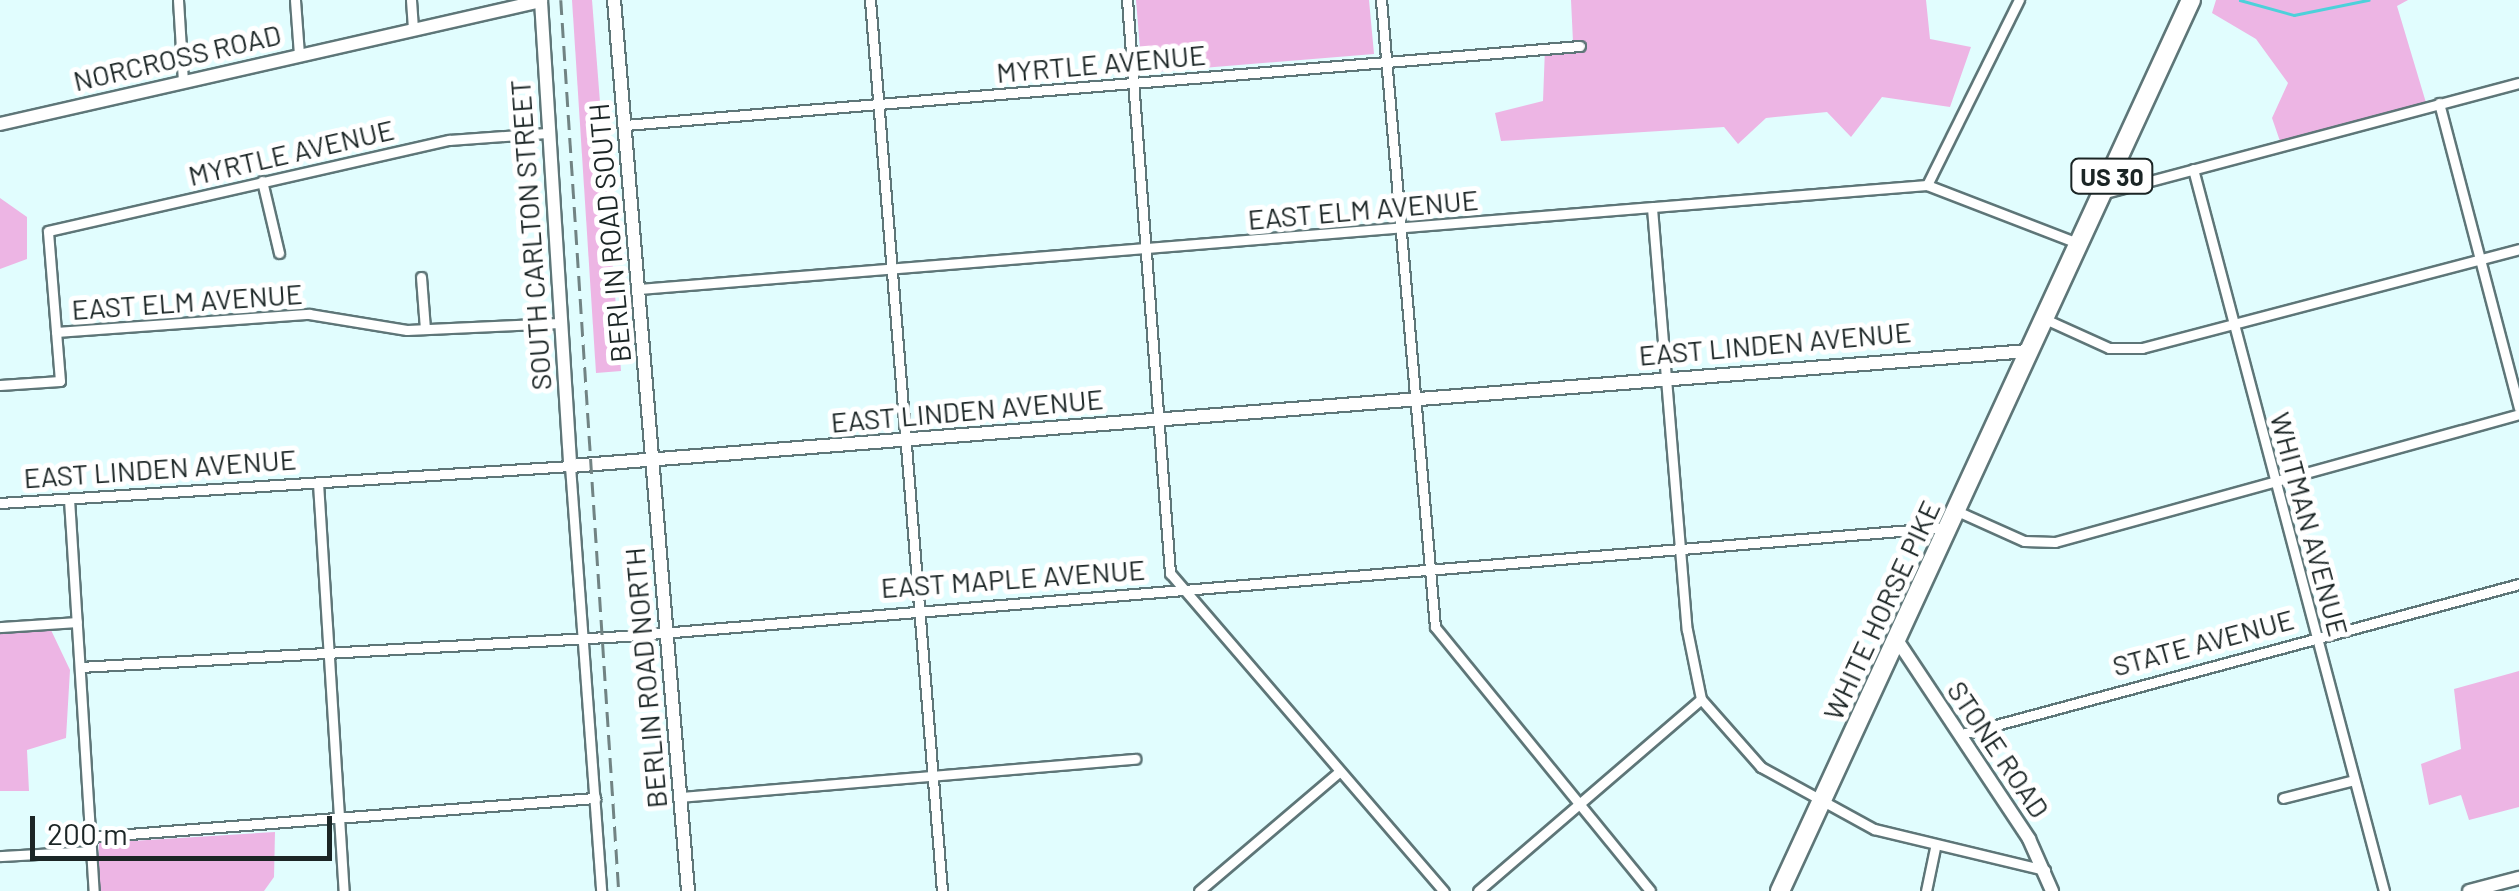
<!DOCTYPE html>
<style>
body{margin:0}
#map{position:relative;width:2519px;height:891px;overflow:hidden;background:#e1fdfe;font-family:Barlow,sans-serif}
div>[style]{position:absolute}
.green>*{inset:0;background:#edb5e4}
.stream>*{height:2.5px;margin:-1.25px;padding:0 1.25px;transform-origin:1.25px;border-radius:1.25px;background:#4dd1da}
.roads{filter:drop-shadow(2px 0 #5e7678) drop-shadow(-2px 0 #5e7678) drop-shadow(0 2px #5e7678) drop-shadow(0 -2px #5e7678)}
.street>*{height:9px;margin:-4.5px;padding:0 4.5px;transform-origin:4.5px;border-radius:4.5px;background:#fff}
.secondary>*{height:12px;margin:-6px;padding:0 6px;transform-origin:6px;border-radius:6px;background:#fff}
.highway>*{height:18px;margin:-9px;padding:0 9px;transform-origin:9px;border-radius:9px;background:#fff}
.rail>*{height:2.5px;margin-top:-1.25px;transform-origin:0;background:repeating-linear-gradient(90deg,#718383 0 15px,transparent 0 23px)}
span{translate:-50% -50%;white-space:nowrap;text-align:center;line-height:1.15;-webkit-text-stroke:10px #fff;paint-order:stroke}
.shield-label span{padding:2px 8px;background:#fff;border:2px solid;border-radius:8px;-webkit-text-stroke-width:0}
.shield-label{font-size:25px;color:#1b2525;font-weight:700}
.street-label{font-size:28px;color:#1b2525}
.scale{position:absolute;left:30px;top:816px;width:302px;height:45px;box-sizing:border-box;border:5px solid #1b2525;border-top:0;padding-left:12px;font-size:30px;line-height:35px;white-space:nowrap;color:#1b2525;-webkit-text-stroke:8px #fff;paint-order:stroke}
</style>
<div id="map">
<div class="green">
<i style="clip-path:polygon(572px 0,592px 0,621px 371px,596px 373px)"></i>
<i style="clip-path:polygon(1136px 0,1369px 0,1374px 54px,1142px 73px)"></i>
<i style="clip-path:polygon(1571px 0,1926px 0,1930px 39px,1971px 47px,1950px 107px,1882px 97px,1851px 137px,1827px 112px,1766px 118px,1738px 144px,1724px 127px,1501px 141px,1495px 113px,1543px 101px,1545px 48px,1573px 42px)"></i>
<i style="clip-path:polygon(2216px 0,2408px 0,2397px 6px,2427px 106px,2282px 147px,2272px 118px,2288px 83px,2256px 39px,2212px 13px)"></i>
<i style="clip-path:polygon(0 198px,27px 217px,27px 259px,0 269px)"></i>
<i style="clip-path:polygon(51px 630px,70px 670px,66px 738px,27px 750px,29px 791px,0 791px,0 633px)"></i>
<i style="clip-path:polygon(2519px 671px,2519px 807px,2469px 820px,2461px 795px,2429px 805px,2421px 764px,2461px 749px,2454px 689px)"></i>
<i style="clip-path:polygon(275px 832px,274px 877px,264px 891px,96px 891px,99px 843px)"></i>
</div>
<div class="stream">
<i style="left:2240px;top:0;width:56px;rotate:15.5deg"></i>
<i style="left:2294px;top:15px;width:76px;rotate:-11.5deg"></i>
</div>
<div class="roads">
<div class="street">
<i style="left:178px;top:0;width:81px;rotate:86.5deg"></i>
<i style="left:295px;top:0;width:55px;rotate:85.8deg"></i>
<i style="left:411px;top:0;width:29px;rotate:86deg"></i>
<i style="left:870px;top:0;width:894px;rotate:85.38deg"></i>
<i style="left:1127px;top:0;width:575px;rotate:85.71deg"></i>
<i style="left:1170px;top:573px;width:420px;rotate:49.3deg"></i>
<i style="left:1381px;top:0;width:629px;rotate:85.08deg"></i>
<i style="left:1435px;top:627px;width:340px;rotate:50.8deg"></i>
<i style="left:2439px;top:103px;width:315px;rotate:75.3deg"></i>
<i style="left:625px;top:125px;width:958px;rotate:-4.73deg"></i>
<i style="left:2193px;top:169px;width:747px;rotate:75.18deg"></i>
<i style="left:262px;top:181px;width:74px;rotate:76.7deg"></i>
<i style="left:1927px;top:185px;width:207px;rotate:-63.6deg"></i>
<i style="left:2105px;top:193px;width:428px;rotate:-14.9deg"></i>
<i style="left:1652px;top:208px;width:423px;rotate:85.3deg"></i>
<i style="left:1687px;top:630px;width:70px;rotate:78.5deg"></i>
<i style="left:1701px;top:699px;width:91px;rotate:48.6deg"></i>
<i style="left:1761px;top:767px;width:129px;rotate:28.8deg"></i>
<i style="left:1874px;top:829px;width:176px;rotate:13.5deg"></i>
<i style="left:421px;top:277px;width:52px;rotate:85.6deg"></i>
<i style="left:639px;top:289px;width:1292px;rotate:-4.62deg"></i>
<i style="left:1927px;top:185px;width:164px;rotate:21.1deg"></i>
<i style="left:2045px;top:319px;width:70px;rotate:24.4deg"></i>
<i style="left:2109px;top:348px;width:33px"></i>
<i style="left:2142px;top:348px;width:390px;rotate:-14.7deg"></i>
<i style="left:56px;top:332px;width:254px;rotate:-4.1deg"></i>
<i style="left:309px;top:314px;width:99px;rotate:9.3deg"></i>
<i style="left:407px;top:330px;width:153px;rotate:-2.6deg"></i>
<i style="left:0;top:385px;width:60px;rotate:-3.8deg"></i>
<i style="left:60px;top:381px;width:150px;rotate:-94.6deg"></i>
<i style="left:48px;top:231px;width:411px;rotate:-12.8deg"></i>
<i style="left:449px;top:140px;width:98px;rotate:-4.1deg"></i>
<i style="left:318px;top:483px;width:409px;rotate:86.4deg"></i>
<i style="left:69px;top:499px;width:393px;rotate:86.4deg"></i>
<i style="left:0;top:503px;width:571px;rotate:-3.71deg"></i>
<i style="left:570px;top:466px;width:426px;rotate:85.8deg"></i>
<i style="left:1957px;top:511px;width:73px;rotate:24.1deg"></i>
<i style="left:2024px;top:541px;width:31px;rotate:2deg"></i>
<i style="left:2055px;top:542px;width:481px;rotate:-15.4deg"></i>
<i style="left:0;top:627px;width:77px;rotate:-3.7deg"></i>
<i style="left:80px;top:667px;width:546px;rotate:-3.26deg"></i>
<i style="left:625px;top:636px;width:1326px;rotate:-4.71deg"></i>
<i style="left:1959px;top:735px;width:580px;rotate:-15.09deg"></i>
<i style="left:680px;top:797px;width:457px;rotate:-4.8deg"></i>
<i style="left:2283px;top:798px;width:73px;rotate:-14.2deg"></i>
<i style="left:90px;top:837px;width:507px;rotate:-4.42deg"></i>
<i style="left:0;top:856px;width:91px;rotate:-3.1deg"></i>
<i style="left:1199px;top:891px;width:184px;rotate:-40.4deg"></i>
<i style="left:1478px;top:891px;width:294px;rotate:-40.7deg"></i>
<i style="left:1926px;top:891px;width:44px;rotate:-78.2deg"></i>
</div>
<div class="secondary">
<i style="left:614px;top:0;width:894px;rotate:85.25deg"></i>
<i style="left:0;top:124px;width:555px;rotate:-12.81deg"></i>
<i style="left:541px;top:1px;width:466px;rotate:86.4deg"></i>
<i style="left:570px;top:466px;width:1464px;rotate:-4.51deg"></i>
<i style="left:1897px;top:640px;width:239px;rotate:56.4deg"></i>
<i style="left:2029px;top:839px;width:57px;rotate:66.1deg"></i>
<i style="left:2469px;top:891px;width:52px;rotate:-14.6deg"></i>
</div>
<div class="highway">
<i style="left:1780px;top:891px;width:981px;rotate:-65.24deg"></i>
</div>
</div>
<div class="rail">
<i style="left:561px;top:0;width:893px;rotate:86.28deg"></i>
</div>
<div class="shield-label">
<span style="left:2112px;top:176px">US 30</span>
</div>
<div class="street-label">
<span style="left:177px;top:57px;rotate:-13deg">NORCROSS ROAD</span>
<span style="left:1101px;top:63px;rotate:-5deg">MYRTLE AVENUE</span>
<span style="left:291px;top:152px;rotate:-13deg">MYRTLE AVENUE</span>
<span style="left:1363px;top:209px;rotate:-5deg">EAST ELM AVENUE</span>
<span style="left:609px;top:233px;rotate:-95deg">BERLIN ROAD SOUTH</span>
<span style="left:530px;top:235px;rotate:-94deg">SOUTH CARLTON STREET</span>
<span style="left:187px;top:301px;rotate:-4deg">EAST ELM AVENUE</span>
<span style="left:1775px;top:343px;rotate:-5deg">EAST LINDEN AVENUE</span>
<span style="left:967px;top:410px;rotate:-5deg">EAST LINDEN AVENUE</span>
<span style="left:160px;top:468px;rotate:-4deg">EAST LINDEN AVENUE</span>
<span style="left:2310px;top:524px;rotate:75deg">WHITMAN AVENUE</span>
<span style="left:1013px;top:578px;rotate:-4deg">EAST MAPLE AVENUE</span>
<span style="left:1881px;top:610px;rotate:-65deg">WHITE HORSE PIKE</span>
<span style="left:2203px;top:642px;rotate:-15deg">STATE AVENUE</span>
<span style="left:645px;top:678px;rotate:-95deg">BERLIN ROAD NORTH</span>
<span style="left:1999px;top:749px;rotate:56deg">STONE ROAD</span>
</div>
<div class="scale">200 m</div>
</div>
